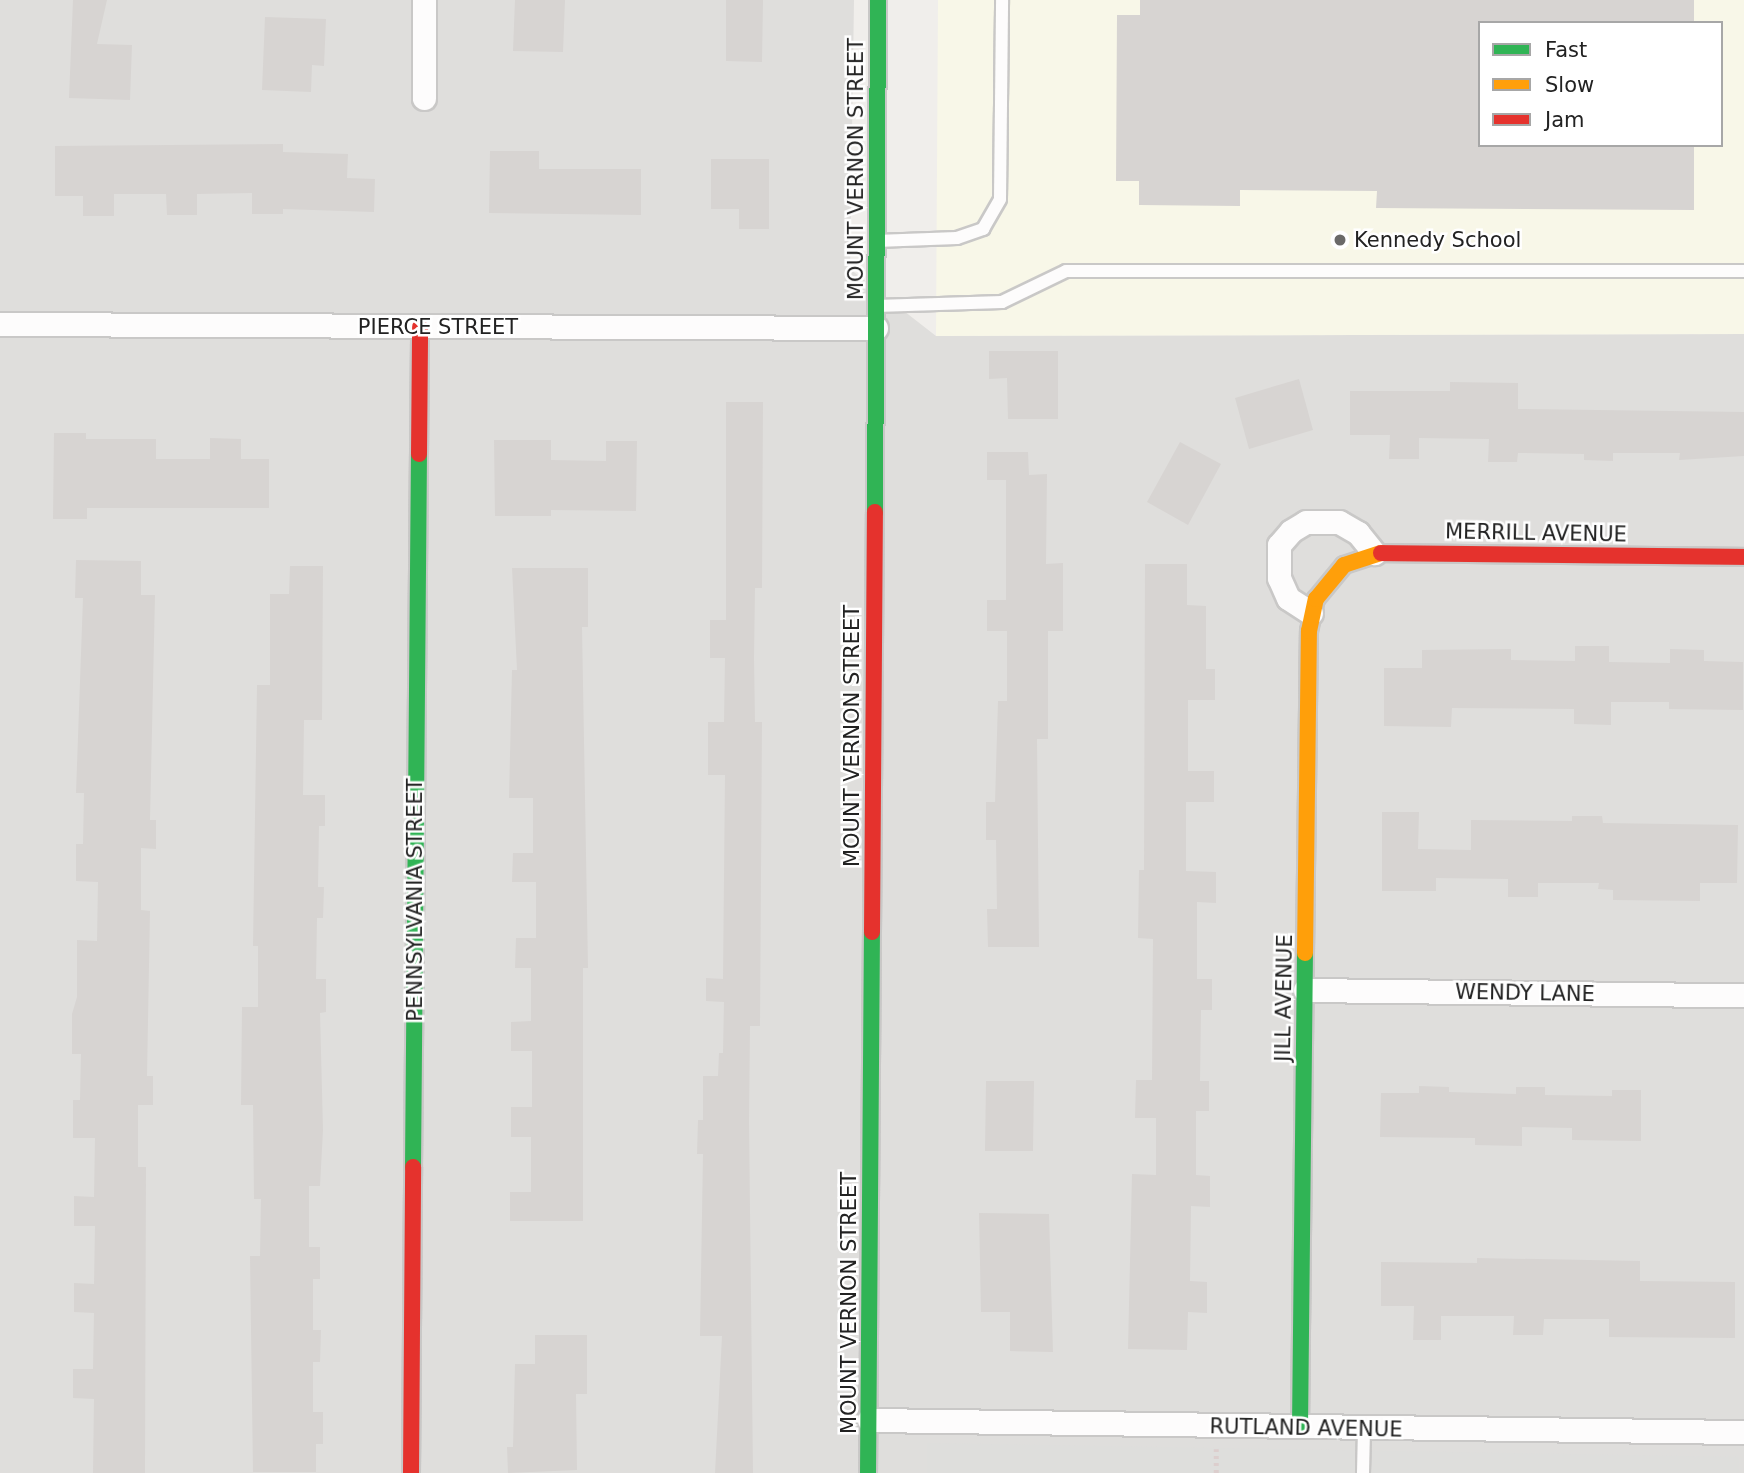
<!DOCTYPE html>
<style>
body{margin:0}
#map{position:relative;width:1744px;height:1473px;overflow:hidden;background:#f0eeeb;font-family:"DejaVu Sans",sans-serif}
div>[style]{position:absolute}
.residential>*{inset:0;background:#dfdedc}
.education>*{inset:0;background:#f8f7e8}
.religious>*{inset:0;background:#dededc}
.building>*{inset:0;background:#d7d4d2}
.path>*{height:4.5px;margin-top:-2.25px;transform-origin:0;background:repeating-linear-gradient(90deg,#dccecd 0 3.5px,transparent 0 7px)}
.roads{filter:drop-shadow(2px 0 #c9c8c7) drop-shadow(-2px 0 #c9c8c7) drop-shadow(0 2px #c9c8c7) drop-shadow(0 -2px #c9c8c7)}
.lane>*{height:12px;margin:-6px;padding:0 6px;transform-origin:6px;border-radius:6px;background:#fdfcfc}
.street>*{height:23px;margin:-11.5px;padding:0 11.5px;transform-origin:11.5px;border-radius:11.5px;background:#fdfcfc}
.fast>*{height:16px;margin:-8px;padding:0 8px;transform-origin:8px;border-radius:8px;background:#30b455}
.slow>*{height:16px;margin:-8px;padding:0 8px;transform-origin:8px;border-radius:8px;background:#ff9f0a}
.jam>*{height:16px;margin:-8px;padding:0 8px;transform-origin:8px;border-radius:8px;background:#e5322d}
.dots>*{width:19px;height:19px;translate:-50% -50%;box-sizing:border-box;border:4px solid #fff;border-radius:50%}
span{translate:-50% -50%;white-space:nowrap;text-align:center;line-height:1.15;-webkit-text-stroke:5px #fff;paint-order:stroke}
.street-label{font-size:21px;color:#222}
.poi-label{font-size:21px;color:#222}
.left{translate:0 -50%;text-align:left}
.legend{position:absolute;left:1478px;top:21px;width:245px;height:126px;box-sizing:border-box;background:#fff;border:2px solid #a7a7a7;margin:0;padding:9px 12px;list-style:none;font-size:21px;color:#222}
.legend li{display:flex;align-items:center;gap:14px;height:35px}
.legend b{width:35px;border:2px solid #a7a7a7}
</style>
<div id="map">
<div class="residential">
<i style="clip-path:polygon(0 0,854px 0,850px 269px,936px 336px,1744px 334px,1744px 1473px,0 1473px)"></i>
</div>
<div class="education">
<i style="clip-path:polygon(evenodd,938px 0,1744px 0,1744px 334px,936px 336px,938px 0,1480px 23px,1721px 23px,1721px 145px,1480px 145px,1480px 23px)"></i>
</div>
<div class="religious">
<i style="clip-path:polygon(927px 1443px,1739px 1457px,1739px 1473px,927px 1473px)"></i>
</div>
<div class="building">
<i style="clip-path:polygon(73px 0,107px 0,97px 44px,132px 45px,130px 100px,69px 98px)"></i>
<i style="clip-path:polygon(515px 0,565px 0,563px 52px,513px 51px)"></i>
<i style="clip-path:polygon(726px 0,763px 0,762px 62px,726px 61px)"></i>
<i style="clip-path:polygon(1140px 0,1694px 0,1694px 23px,1480px 23px,1480px 145px,1694px 145px,1694px 210px,1376px 208px,1377px 191px,1240px 190px,1240px 206px,1139px 205px,1139px 181px,1116px 181px,1117px 15px,1140px 15px)"></i>
<i style="clip-path:polygon(265px 17px,326px 19px,324px 66px,312px 65px,311px 92px,262px 90px)"></i>
<i style="clip-path:polygon(283px 144px,283px 152px,348px 154px,347px 178px,375px 179px,374px 212px,283px 209px,283px 214px,252px 214px,252px 193px,197px 194px,197px 215px,167px 215px,166px 194px,114px 194px,114px 216px,83px 216px,83px 196px,55px 196px,55px 146px)"></i>
<i style="clip-path:polygon(490px 151px,539px 151px,539px 169px,641px 169px,641px 215px,489px 213px)"></i>
<i style="clip-path:polygon(711px 159px,769px 159px,769px 229px,739px 229px,739px 209px,711px 209px)"></i>
<i style="clip-path:polygon(989px 351px,1058px 351px,1058px 419px,1008px 419px,1007px 378px,989px 379px)"></i>
<i style="clip-path:polygon(1299px 379px,1313px 430px,1249px 449px,1235px 398px)"></i>
<i style="clip-path:polygon(1450px 382px,1518px 383px,1518px 409px,1744px 412px,1744px 456px,1679px 460px,1680px 453px,1613px 453px,1613px 461px,1584px 460px,1584px 454px,1518px 453px,1517px 462px,1488px 462px,1489px 439px,1419px 438px,1419px 459px,1389px 459px,1390px 435px,1350px 435px,1350px 391px,1450px 391px)"></i>
<i style="clip-path:polygon(726px 402px,763px 402px,762px 588px,755px 588px,754px 658px,755px 722px,762px 722px,760px 1026px,750px 1026px,749px 1121px,753px 1473px,715px 1473px,722px 1336px,700px 1336px,703px 1154px,697px 1154px,698px 1120px,703px 1120px,703px 1076px,718px 1076px,719px 1053px,723px 1053px,724px 1002px,706px 1001px,706px 978px,723px 979px,725px 775px,708px 775px,708px 722px,724px 722px,725px 658px,710px 658px,710px 620px,726px 620px)"></i>
<i style="clip-path:polygon(54px 433px,86px 433px,86px 439px,156px 439px,156px 459px,210px 459px,210px 438px,241px 439px,241px 459px,269px 459px,269px 508px,87px 508px,87px 519px,53px 519px)"></i>
<i style="clip-path:polygon(494px 440px,551px 440px,551px 460px,606px 461px,606px 441px,637px 441px,636px 511px,551px 510px,551px 516px,495px 516px)"></i>
<i style="clip-path:polygon(1180px 442px,1221px 464px,1188px 525px,1147px 502px)"></i>
<i style="clip-path:polygon(987px 452px,1028px 452px,1029px 475px,1047px 474px,1046px 564px,1063px 563px,1063px 631px,1048px 631px,1048px 739px,1037px 739px,1039px 947px,988px 947px,987px 909px,997px 909px,996px 840px,986px 840px,986px 802px,995px 802px,998px 701px,1007px 701px,1007px 631px,987px 631px,987px 600px,1006px 600px,1006px 480px,987px 480px)"></i>
<i style="clip-path:polygon(76px 560px,141px 561px,141px 595px,155px 595px,150px 820px,156px 820px,156px 849px,141px 848px,141px 910px,150px 911px,147px 1076px,153px 1076px,153px 1105px,138px 1105px,138px 1167px,146px 1167px,145px 1473px,93px 1473px,94px 1399px,73px 1398px,73px 1369px,93px 1369px,94px 1313px,74px 1312px,74px 1283px,94px 1284px,95px 1226px,74px 1226px,74px 1196px,94px 1197px,95px 1138px,73px 1138px,73px 1100px,80px 1100px,81px 1054px,72px 1054px,72px 1014px,77px 997px,77px 940px,97px 941px,98px 882px,76px 881px,76px 844px,83px 844px,84px 793px,76px 793px,83px 598px,75px 598px)"></i>
<i style="clip-path:polygon(1145px 564px,1187px 564px,1187px 605px,1206px 606px,1206px 669px,1215px 669px,1215px 700px,1188px 700px,1188px 771px,1214px 771px,1214px 802px,1186px 802px,1186px 871px,1216px 872px,1216px 903px,1197px 902px,1197px 979px,1212px 979px,1212px 1010px,1201px 1010px,1200px 1081px,1209px 1081px,1209px 1111px,1196px 1111px,1196px 1175px,1210px 1176px,1210px 1207px,1191px 1206px,1190px 1281px,1207px 1282px,1207px 1313px,1188px 1312px,1187px 1350px,1128px 1349px,1132px 1174px,1156px 1175px,1156px 1118px,1135px 1118px,1136px 1080px,1152px 1080px,1153px 939px,1138px 938px,1139px 870px,1144px 870px)"></i>
<i style="clip-path:polygon(290px 566px,323px 566px,322px 720px,304px 720px,303px 795px,325px 795px,325px 826px,319px 826px,318px 887px,324px 887px,323px 918px,317px 918px,316px 979px,326px 979px,326px 1012px,320px 1013px,323px 1130px,320px 1186px,309px 1186px,309px 1247px,320px 1247px,320px 1279px,313px 1279px,313px 1330px,321px 1330px,320px 1362px,313px 1362px,313px 1412px,323px 1412px,323px 1444px,316px 1444px,316px 1472px,253px 1472px,250px 1256px,260px 1256px,261px 1199px,254px 1199px,253px 1105px,241px 1105px,242px 1007px,258px 1007px,258px 946px,253px 946px,257px 685px,270px 685px,270px 594px,289px 594px)"></i>
<i style="clip-path:polygon(512px 568px,588px 568px,588px 627px,582px 627px,588px 968px,583px 968px,583px 1221px,510px 1221px,510px 1192px,531px 1192px,531px 1137px,511px 1137px,511px 1107px,532px 1107px,532px 1051px,511px 1051px,511px 1022px,531px 1021px,531px 968px,515px 968px,516px 938px,536px 938px,536px 882px,512px 882px,513px 853px,533px 853px,533px 798px,509px 798px,512px 670px,517px 670px)"></i>
<i style="clip-path:polygon(1575px 646px,1609px 646px,1609px 662px,1670px 663px,1670px 649px,1704px 650px,1704px 661px,1743px 662px,1743px 710px,1669px 709px,1669px 702px,1611px 702px,1611px 725px,1574px 724px,1574px 709px,1452px 708px,1451px 727px,1384px 726px,1384px 668px,1422px 668px,1422px 650px,1511px 649px,1511px 660px,1575px 661px)"></i>
<i style="clip-path:polygon(1382px 812px,1419px 812px,1418px 849px,1471px 850px,1471px 820px,1572px 821px,1572px 816px,1602px 816px,1603px 823px,1738px 825px,1737px 883px,1700px 883px,1700px 901px,1613px 900px,1613px 890px,1598px 889px,1599px 883px,1538px 883px,1538px 897px,1508px 897px,1508px 879px,1436px 878px,1436px 891px,1382px 891px)"></i>
<i style="clip-path:polygon(986px 1081px,1034px 1081px,1033px 1151px,985px 1151px)"></i>
<i style="clip-path:polygon(1419px 1086px,1449px 1087px,1449px 1092px,1516px 1094px,1516px 1087px,1545px 1087px,1545px 1095px,1612px 1096px,1612px 1090px,1641px 1090px,1641px 1141px,1572px 1140px,1572px 1128px,1522px 1127px,1522px 1146px,1475px 1145px,1475px 1138px,1380px 1137px,1381px 1093px,1419px 1093px)"></i>
<i style="clip-path:polygon(979px 1213px,1049px 1214px,1053px 1352px,1010px 1351px,1010px 1312px,981px 1312px)"></i>
<i style="clip-path:polygon(1477px 1258px,1640px 1261px,1640px 1281px,1735px 1282px,1735px 1338px,1609px 1337px,1609px 1319px,1544px 1319px,1543px 1335px,1513px 1335px,1514px 1316px,1441px 1316px,1441px 1340px,1413px 1340px,1414px 1306px,1381px 1306px,1381px 1262px,1477px 1263px)"></i>
<i style="clip-path:polygon(535px 1335px,587px 1335px,587px 1394px,576px 1394px,577px 1470px,508px 1473px,507px 1447px,513px 1447px,515px 1364px,535px 1364px)"></i>
</div>
<div class="path">
<i style="left:1216px;top:1473px;width:24px;rotate:-90deg"></i>
</div>
<div class="roads">
<div class="lane">
<i style="left:876px;top:241px;width:81px;rotate:-2.1deg"></i>
<i style="left:957px;top:238px;width:28px;rotate:-19deg"></i>
<i style="left:983px;top:229px;width:34px;rotate:-60deg"></i>
<i style="left:1000px;top:199px;width:199px;rotate:-89.4deg"></i>
<i style="left:876px;top:306px;width:126px;rotate:-1.8deg"></i>
<i style="left:1002px;top:302px;width:71px;rotate:-25.8deg"></i>
<i style="left:1066px;top:271px;width:678px"></i>
<i style="left:1363px;top:1473px;width:44px;rotate:-88.7deg"></i>
</div>
<div class="street">
<i style="left:424px;top:0;width:98px;rotate:90deg"></i>
<i style="left:0;top:324px;width:876px;rotate:0.26deg"></i>
<i style="left:1311px;top:613px;width:27px;rotate:-147deg"></i>
<i style="left:1288px;top:598px;width:22px;rotate:-114deg"></i>
<i style="left:1279px;top:578px;width:33px;rotate:-90deg"></i>
<i style="left:1279px;top:545px;width:18px;rotate:-49deg"></i>
<i style="left:1291px;top:531px;width:17px;rotate:-31deg"></i>
<i style="left:1306px;top:522px;width:33px"></i>
<i style="left:1339px;top:522px;width:22px;rotate:30deg"></i>
<i style="left:1358px;top:533px;width:26px;rotate:51deg"></i>
<i style="left:1305px;top:990px;width:439px;rotate:0.7deg"></i>
<i style="left:869px;top:1420px;width:875px;rotate:0.79deg"></i>
</div>
<div class="fast">
<i style="left:875px;top:512px;width:512px;rotate:-89.66deg"></i>
<i style="left:413px;top:1167px;width:713px;rotate:-89.52deg"></i>
<i style="left:1300px;top:1427px;width:474px;rotate:-89.4deg"></i>
<i style="left:868px;top:1473px;width:541px;rotate:-89.58deg"></i>
</div>
<div class="slow">
<i style="left:1305px;top:953px;width:322px;rotate:-89.3deg"></i>
<i style="left:1309px;top:631px;width:33px;rotate:-78deg"></i>
<i style="left:1316px;top:599px;width:44px;rotate:-50.5deg"></i>
<i style="left:1344px;top:565px;width:39px;rotate:-18deg"></i>
</div>
<div class="jam">
<i style="left:419px;top:454px;width:127px;rotate:-89.5deg"></i>
<i style="left:1381px;top:553px;width:363px;rotate:0.6deg"></i>
<i style="left:872px;top:932px;width:420px;rotate:-89.6deg"></i>
<i style="left:411px;top:1473px;width:306px;rotate:-89.6deg"></i>
</div>
</div>
<div class="dots">
<i style="left:1340px;top:240px;background:#6a6968"></i>
</div>
<div class="street-label">
<span style="left:856px;top:169px;rotate:-90deg">MOUNT VERNON STREET</span>
<span style="left:438px;top:327px">PIERCE STREET</span>
<span style="left:1536px;top:533px;rotate:1deg">MERRILL AVENUE</span>
<span style="left:852px;top:736px;rotate:-90deg">MOUNT VERNON STREET</span>
<span style="left:415px;top:900px;rotate:-90deg">PENNSYLVANIA STREET</span>
<span style="left:1525px;top:993px;rotate:1deg">WENDY LANE</span>
<span style="left:1284px;top:998px;rotate:-89deg">JILL AVENUE</span>
<span style="left:849px;top:1303px;rotate:-90deg">MOUNT VERNON STREET</span>
<span style="left:1306px;top:1428px;rotate:1deg">RUTLAND AVENUE</span>
</div>
<div class="poi-label">
<span class="left" style="left:1354px;top:240px">Kennedy School</span>
</div>
<ul class="legend">
<li><b style="height:9px;background:#30b455"></b>Fast</li>
<li><b style="height:9px;background:#ff9f0a"></b>Slow</li>
<li><b style="height:9px;background:#e5322d"></b>Jam</li>
</ul>
</div>
